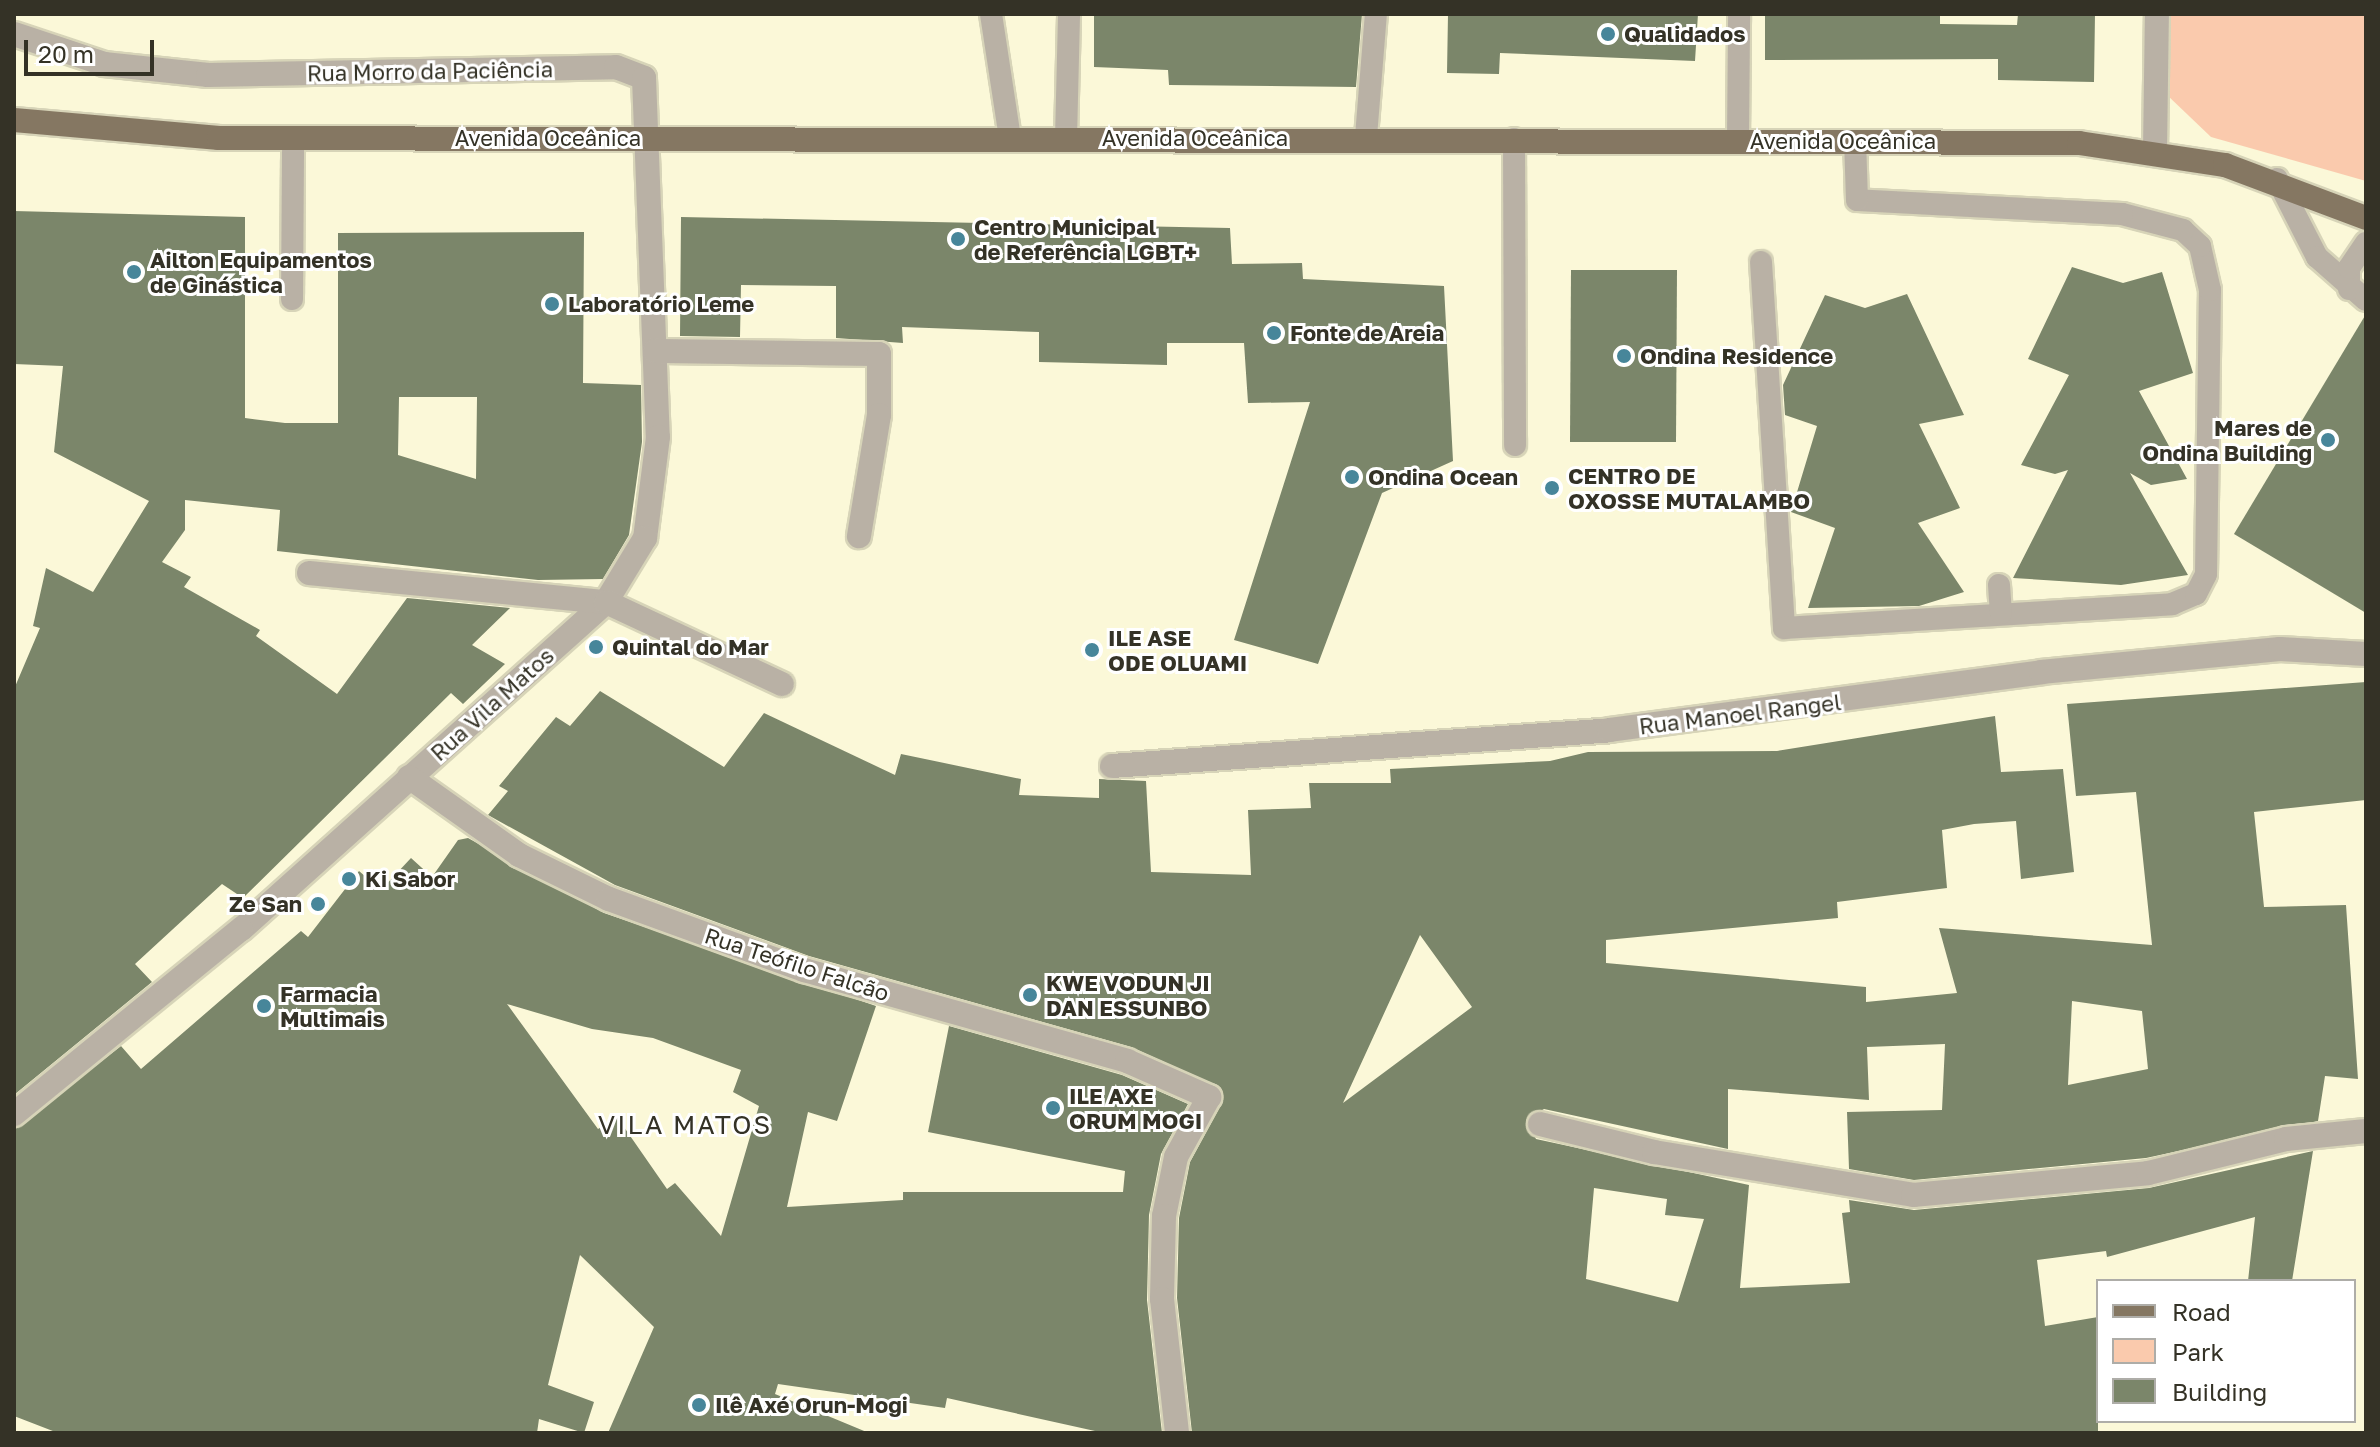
<!DOCTYPE html>
<meta charset="utf-8">
<style>
body{margin:0}
#map{position:relative;width:2380px;height:1447px;overflow:hidden;background:#fbf8d8;font-family:"Golos Text",sans-serif}
div>[style]{position:absolute}
.green>*{inset:0;background:#facaad}
.building>*{inset:0;background:#7b866a}
.roads{filter:drop-shadow(2px 0 #d7d4b8) drop-shadow(-2px 0 #d7d4b8) drop-shadow(0 2px #d7d4b8) drop-shadow(0 -2px #d7d4b8)}
.lane>*{height:22px;margin:-11px;padding:0 11px;transform-origin:11px;border-radius:11px;background:#b9b1a5}
.street>*{height:24px;margin:-12px;padding:0 12px;transform-origin:12px;border-radius:12px;background:#b9b1a5}
.primary>*{height:24px;margin:-12px;padding:0 12px;transform-origin:12px;border-radius:12px;background:#857762}
.dots>*{width:22px;height:22px;translate:-50% -50%;box-sizing:border-box;border:4px solid #fff;border-radius:50%}
span{translate:-50% -50%;white-space:nowrap;text-align:center;line-height:1.15;-webkit-text-stroke:6px #fff;paint-order:stroke}
.poi-label{font-size:22px;color:#343226;font-weight:700}
.left{translate:0 -50%;text-align:left}
.right{translate:-100% -50%;text-align:right}
.street-label{font-size:22px;color:#343226}
.quarter-label{font-size:26px;color:#343226;letter-spacing:2px}
.frame{position:absolute;inset:0;border:16px solid #343226;pointer-events:none}
.legend{position:absolute;left:2096px;top:1279px;width:260px;height:144px;box-sizing:border-box;background:#fff;border:2px solid #aeada8;margin:0;padding:10px 14px;list-style:none;font-size:24px;color:#343226}
.legend li{display:flex;align-items:center;gap:16px;height:40px}
.legend b{width:40px;border:2px solid #aeada8}
.scale{position:absolute;left:24px;top:40px;width:130px;height:36px;box-sizing:border-box;border:4px solid #343226;border-top:0;padding-left:10px;font-size:24px;line-height:28px;white-space:nowrap;color:#343226;-webkit-text-stroke:6px #fff;paint-order:stroke}
</style>
<div id="map">
<div class="green">
<i style="clip-path:polygon(2166px 14px,2366px 14px,2366px 181px,2211px 137px,2166px 94px)"></i>
</div>
<div class="building">
<i style="clip-path:polygon(1094px 14px,1362px 14px,1356px 87px,1169px 85px,1168px 70px,1094px 67px)"></i>
<i style="clip-path:polygon(1448px 14px,1698px 14px,1695px 61px,1500px 53px,1499px 74px,1447px 73px)"></i>
<i style="clip-path:polygon(1765px 14px,1940px 14px,1940px 24px,2017px 25px,2018px 14px,2095px 14px,2094px 82px,1998px 80px,1998px 59px,1765px 60px)"></i>
<i style="clip-path:polygon(evenodd,14px 211px,245px 217px,245px 418px,285px 423px,338px 423px,338px 233px,584px 232px,583px 383px,641px 385px,642px 442px,629px 535px,603px 579px,538px 580px,277px 551px,280px 510px,185px 500px,185px 530px,162px 562px,191px 577px,184px 587px,260px 630px,256px 636px,337px 694px,407px 598px,510px 608px,472px 645px,505px 664px,463px 704px,451px 693px,243px 898px,222px 884px,135px 964px,152px 982px,14px 1095px,14px 689px,40px 628px,33px 626px,46px 568px,93px 592px,149px 501px,54px 452px,63px 366px,14px 364px,14px 211px,399px 397px,477px 397px,476px 479px,398px 455px,399px 397px)"></i>
<i style="clip-path:polygon(681px 217px,1230px 228px,1232px 264px,1302px 263px,1303px 279px,1444px 286px,1453px 461px,1382px 493px,1318px 664px,1234px 640px,1310px 402px,1248px 403px,1244px 343px,1167px 343px,1167px 365px,1039px 362px,1039px 332px,902px 327px,903px 343px,836px 338px,836px 286px,741px 285px,740px 337px,680px 336px)"></i>
<i style="clip-path:polygon(2072px 267px,2123px 283px,2162px 272px,2193px 373px,2139px 391px,2187px 479px,2151px 485px,2130px 473px,2188px 575px,2121px 585px,2013px 578px,2068px 470px,2055px 474px,2021px 465px,2069px 375px,2028px 359px)"></i>
<i style="clip-path:polygon(1571px 270px,1677px 270px,1676px 442px,1570px 442px)"></i>
<i style="clip-path:polygon(1907px 294px,1964px 415px,1919px 424px,1960px 508px,1918px 523px,1964px 592px,1919px 606px,1808px 608px,1835px 528px,1791px 512px,1817px 426px,1785px 415px,1783px 385px,1825px 295px,1865px 308px)"></i>
<i style="clip-path:polygon(2366px 314px,2366px 613px,2234px 534px)"></i>
<i style="clip-path:polygon(evenodd,2366px 682px,2366px 800px,2254px 812px,2264px 907px,2346px 905px,2358px 1079px,2325px 1076px,2318px 1121px,2146px 1158px,1914px 1180px,1849px 1169px,1847px 1112px,1942px 1110px,1945px 1044px,1867px 1047px,1869px 1100px,1728px 1089px,1728px 1149px,1544px 1109px,1526px 1120px,1536px 1139px,1749px 1185px,1740px 1288px,1850px 1283px,1842px 1213px,1850px 1212px,1849px 1200px,1914px 1210px,2149px 1188px,2313px 1151px,2292px 1281px,2248px 1281px,2255px 1217px,2107px 1257px,2106px 1251px,2037px 1260px,2045px 1326px,2098px 1317px,2098px 1433px,1192px 1433px,1177px 1298px,1179px 1218px,1190px 1162px,1222px 1103px,1221px 1088px,1131px 1047px,809px 956px,615px 885px,488px 815px,508px 791px,499px 786px,556px 717px,570px 726px,600px 691px,724px 767px,764px 713px,895px 775px,901px 754px,1021px 779px,1019px 795px,1099px 798px,1099px 779px,1146px 781px,1151px 872px,1251px 875px,1248px 810px,1311px 808px,1309px 783px,1391px 783px,1390px 769px,1550px 761px,1588px 752px,1777px 751px,1995px 716px,2001px 772px,2063px 769px,2074px 872px,2021px 879px,2016px 821px,1974px 824px,1942px 830px,1947px 888px,1837px 902px,1838px 918px,1606px 940px,1606px 963px,1866px 987px,1866px 1002px,1957px 993px,1939px 928px,2152px 945px,2136px 792px,2076px 796px,2067px 704px,2366px 682px,1420px 935px,1472px 1007px,1343px 1103px,1420px 935px,2366px 682px,2072px 1001px,2142px 1011px,2148px 1069px,2068px 1085px,2072px 1001px,2366px 682px,1594px 1188px,1667px 1199px,1665px 1215px,1704px 1219px,1678px 1302px,1586px 1279px,1594px 1188px)"></i>
<i style="clip-path:polygon(evenodd,468px 838px,604px 913px,876px 1006px,837px 1121px,808px 1112px,787px 1207px,903px 1200px,903px 1192px,1123px 1192px,1125px 1171px,928px 1132px,949px 1026px,1122px 1075px,1188px 1104px,1161px 1154px,1149px 1215px,1147px 1300px,1162px 1433px,1104px 1433px,947px 1398px,945px 1408px,778px 1384px,775px 1394px,869px 1433px,608px 1433px,654px 1327px,580px 1255px,548px 1385px,594px 1402px,584px 1433px,539px 1419px,537px 1433px,58px 1433px,14px 1416px,14px 1129px,121px 1046px,141px 1069px,301px 931px,308px 937px,359px 871px,381px 890px,411px 858px,432px 877px,458px 840px,468px 838px,507px 1004px,592px 1029px,653px 1038px,741px 1070px,733px 1092px,759px 1106px,721px 1236px,675px 1183px,667px 1189px,617px 1117px,598px 1129px,507px 1004px)"></i>
</div>
<div class="roads">
<div class="lane">
<i style="left:991px;top:14px;width:125px;rotate:81.3deg"></i>
<i style="left:1366px;top:137px;width:123px;rotate:-85.4deg"></i>
<i style="left:1066px;top:139px;width:125px;rotate:-88.6deg"></i>
<i style="left:1514px;top:139px;width:306px;rotate:89.8deg"></i>
<i style="left:1738px;top:141px;width:127px;rotate:-89.5deg"></i>
<i style="left:2277px;top:179px;width:88px;rotate:62.9deg"></i>
<i style="left:2317px;top:257px;width:65px;rotate:41.3deg"></i>
<i style="left:1761px;top:262px;width:367px;rotate:86.4deg"></i>
<i style="left:1784px;top:628px;width:389px;rotate:-3.5deg"></i>
<i style="left:2172px;top:604px;width:26px;rotate:-23deg"></i>
<i style="left:2196px;top:594px;width:22px;rotate:-63deg"></i>
<i style="left:2206px;top:574px;width:284px;rotate:-89.2deg"></i>
<i style="left:2210px;top:290px;width:45px;rotate:-102.8deg"></i>
<i style="left:2200px;top:246px;width:23px;rotate:-137deg"></i>
<i style="left:2183px;top:230px;width:63px;rotate:-165.3deg"></i>
<i style="left:2122px;top:214px;width:265px;rotate:-177deg"></i>
<i style="left:1857px;top:200px;width:59px;rotate:-91.9deg"></i>
<i style="left:2349px;top:289px;width:21px;rotate:-90deg"></i>
<i style="left:2349px;top:268px;width:30px;rotate:-56deg"></i>
<i style="left:292px;top:299px;width:161px;rotate:-89.6deg"></i>
<i style="left:1999px;top:585px;width:28px;rotate:86deg"></i>
</div>
<div class="street">
<i style="left:14px;top:34px;width:95px;rotate:18.4deg"></i>
<i style="left:104px;top:64px;width:105px;rotate:6deg"></i>
<i style="left:208px;top:75px;width:408px;rotate:-1.1deg"></i>
<i style="left:616px;top:67px;width:30px;rotate:21deg"></i>
<i style="left:644px;top:78px;width:359px;rotate:87.8deg"></i>
<i style="left:658px;top:437px;width:102px;rotate:97.3deg"></i>
<i style="left:645px;top:538px;width:75px;rotate:121.4deg"></i>
<i style="left:606px;top:602px;width:490px;rotate:138.1deg"></i>
<i style="left:241px;top:929px;width:293px;rotate:140.8deg"></i>
<i style="left:2155px;top:151px;width:137px;rotate:-89.2deg"></i>
<i style="left:655px;top:351px;width:224px;rotate:0.8deg"></i>
<i style="left:879px;top:354px;width:61px;rotate:90deg"></i>
<i style="left:879px;top:415px;width:123px;rotate:99.4deg"></i>
<i style="left:309px;top:573px;width:298px;rotate:5.6deg"></i>
<i style="left:606px;top:602px;width:194px;rotate:25deg"></i>
<i style="left:1112px;top:766px;width:498px;rotate:-4.1deg"></i>
<i style="left:1609px;top:730px;width:436px;rotate:-7.6deg"></i>
<i style="left:2041px;top:672px;width:240px;rotate:-5.5deg"></i>
<i style="left:2280px;top:649px;width:86px;rotate:3.3deg"></i>
<i style="left:409px;top:777px;width:135px;rotate:35.3deg"></i>
<i style="left:519px;top:855px;width:100px;rotate:26.1deg"></i>
<i style="left:609px;top:899px;width:208px;rotate:20deg"></i>
<i style="left:804px;top:970px;width:336px;rotate:15.7deg"></i>
<i style="left:1127px;top:1061px;width:90px;rotate:23.7deg"></i>
<i style="left:1209px;top:1097px;width:68px;rotate:118.8deg"></i>
<i style="left:1176px;top:1157px;width:60px;rotate:101.5deg"></i>
<i style="left:1164px;top:1216px;width:83px;rotate:91.4deg"></i>
<i style="left:1162px;top:1299px;width:135px;rotate:83.6deg"></i>
<i style="left:1540px;top:1124px;width:117px;rotate:13.8deg"></i>
<i style="left:1654px;top:1152px;width:263px;rotate:9.4deg"></i>
<i style="left:1913px;top:1195px;width:236px;rotate:-5.3deg"></i>
<i style="left:2148px;top:1173px;width:142px;rotate:-13.8deg"></i>
<i style="left:2286px;top:1139px;width:80px;rotate:-5.7deg"></i>
</div>
<div class="primary">
<i style="left:14px;top:120px;width:206px;rotate:5deg"></i>
<i style="left:219px;top:138px;width:1860px;rotate:0.15deg"></i>
<i style="left:2079px;top:143px;width:148px;rotate:8.6deg"></i>
<i style="left:2225px;top:165px;width:151px;rotate:20.6deg"></i>
</div>
</div>
<div class="dots">
<i style="left:1608px;top:34px;background:#47869a"></i>
<i style="left:958px;top:239px;background:#47869a"></i>
<i style="left:134px;top:272px;background:#47869a"></i>
<i style="left:552px;top:304px;background:#47869a"></i>
<i style="left:1274px;top:333px;background:#47869a"></i>
<i style="left:1624px;top:356px;background:#47869a"></i>
<i style="left:2328px;top:440px;background:#47869a"></i>
<i style="left:1352px;top:477px;background:#47869a"></i>
<i style="left:1552px;top:488px;background:#47869a"></i>
<i style="left:596px;top:647px;background:#47869a"></i>
<i style="left:1092px;top:650px;background:#47869a"></i>
<i style="left:349px;top:879px;background:#47869a"></i>
<i style="left:318px;top:904px;background:#47869a"></i>
<i style="left:1030px;top:995px;background:#47869a"></i>
<i style="left:264px;top:1006px;background:#47869a"></i>
<i style="left:1053px;top:1108px;background:#47869a"></i>
<i style="left:699px;top:1405px;background:#47869a"></i>
</div>
<div class="poi-label">
<span class="left" style="left:1624px;top:34px">Qualidados</span>
<span class="left" style="left:974px;top:239px">Centro Municipal<br>de Referência LGBT+</span>
<span class="left" style="left:150px;top:272px">Ailton Equipamentos<br>de Ginástica</span>
<span class="left" style="left:568px;top:304px">Laboratório Leme</span>
<span class="left" style="left:1290px;top:333px">Fonte de Areia</span>
<span class="left" style="left:1640px;top:356px">Ondina Residence</span>
<span class="right" style="left:2312px;top:440px">Mares de<br>Ondina Building</span>
<span class="left" style="left:1568px;top:488px">CENTRO DE<br>OXOSSE MUTALAMBO</span>
<span class="left" style="left:1368px;top:477px">Ondina Ocean</span>
<span class="left" style="left:1108px;top:650px">ILE ASE<br>ODE OLUAMI</span>
<span class="left" style="left:612px;top:647px">Quintal do Mar</span>
<span class="left" style="left:365px;top:879px">Ki Sabor</span>
<span class="right" style="left:302px;top:904px">Ze San</span>
<span class="left" style="left:1046px;top:995px">KWE VODUN JI<br>DAN ESSUNBO</span>
<span class="left" style="left:280px;top:1006px">Farmacia<br>Multimais</span>
<span class="left" style="left:1069px;top:1108px">ILE AXE<br>ORUM MOGI</span>
<span class="left" style="left:715px;top:1405px">Ilê Axé Orun-Mogi</span>
</div>
<div class="street-label">
<span style="left:430px;top:71px;rotate:-1deg">Rua Morro da Paciência</span>
<span style="left:548px;top:138px">Avenida Oceânica</span>
<span style="left:1195px;top:138px">Avenida Oceânica</span>
<span style="left:1843px;top:141px">Avenida Oceânica</span>
<span style="left:492px;top:704px;rotate:-42deg">Rua Vila Matos</span>
<span style="left:1740px;top:714px;rotate:-7deg">Rua Manoel Rangel</span>
<span style="left:797px;top:964px;rotate:18deg">Rua Teófilo Falcão</span>
</div>
<div class="quarter-label">
<span style="left:685px;top:1125px">VILA MATOS</span>
</div>
<div class="frame"></div>
<ul class="legend">
<li><b style="height:10px;background:#857762"></b>Road</li>
<li><b style="height:22px;background:#facaad"></b>Park</li>
<li><b style="height:22px;background:#7b866a"></b>Building</li>
</ul>
<div class="scale">20 m</div>
</div>
